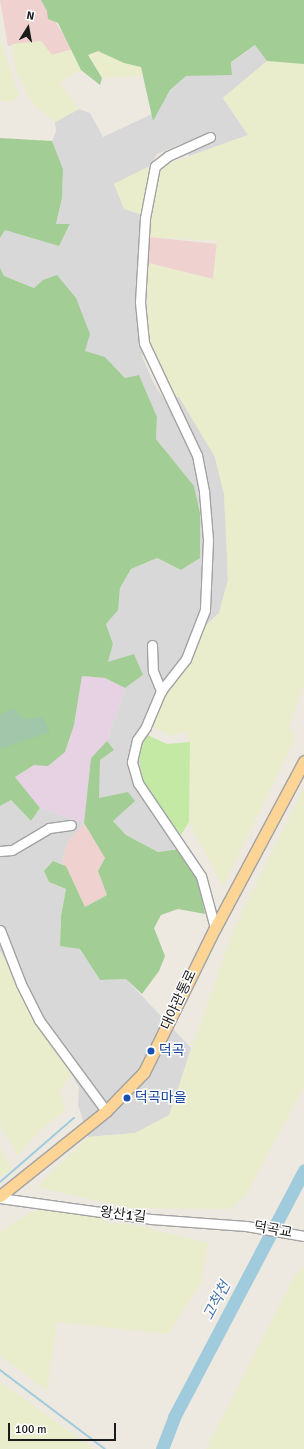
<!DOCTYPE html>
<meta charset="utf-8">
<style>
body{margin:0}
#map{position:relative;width:304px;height:1449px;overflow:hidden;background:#ede9e0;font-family:Signika,"Noto Sans KR",sans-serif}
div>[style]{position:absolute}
.residential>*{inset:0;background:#d9d8d8}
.commercial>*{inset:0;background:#efd1cf}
.industrial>*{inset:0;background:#e6d2e2}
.farmland>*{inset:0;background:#e9edcb}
.grass>*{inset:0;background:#c3e9a5}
.forest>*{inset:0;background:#a2cd94}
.cemetery>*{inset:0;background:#a1c6a9}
.stream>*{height:2px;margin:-1px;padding:0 1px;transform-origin:1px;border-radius:1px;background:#a0cbdc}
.river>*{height:13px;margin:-6.5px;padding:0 6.5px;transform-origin:6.5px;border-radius:6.5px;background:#a0cbdc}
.roads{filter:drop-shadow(1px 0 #a2a2a2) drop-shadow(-1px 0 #a2a2a2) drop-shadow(0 1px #a2a2a2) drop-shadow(0 -1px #a2a2a2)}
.minor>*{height:9px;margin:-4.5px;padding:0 4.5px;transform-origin:4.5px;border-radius:4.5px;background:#fff}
.major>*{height:11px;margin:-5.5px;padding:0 5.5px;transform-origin:5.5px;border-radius:5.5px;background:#fcd596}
.dots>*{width:11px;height:11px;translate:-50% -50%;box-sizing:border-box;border:2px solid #fff;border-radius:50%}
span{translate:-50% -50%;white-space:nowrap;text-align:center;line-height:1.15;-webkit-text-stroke:3px #fff;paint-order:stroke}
.street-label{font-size:14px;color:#1b1b1b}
.transit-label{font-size:14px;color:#164399}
.left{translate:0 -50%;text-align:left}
.water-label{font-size:15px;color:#4875aa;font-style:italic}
.north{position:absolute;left:8px;top:8px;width:40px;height:40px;-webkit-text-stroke:3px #fff;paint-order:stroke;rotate:11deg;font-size:11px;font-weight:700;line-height:16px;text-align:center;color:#1b1b1b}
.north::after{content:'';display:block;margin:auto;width:14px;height:18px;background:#1b1b1b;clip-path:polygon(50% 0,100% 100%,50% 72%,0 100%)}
.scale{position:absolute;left:8px;top:1423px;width:108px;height:18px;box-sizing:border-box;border:2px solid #1b1b1b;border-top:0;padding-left:5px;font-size:12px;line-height:14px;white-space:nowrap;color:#1b1b1b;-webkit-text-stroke:3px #fff;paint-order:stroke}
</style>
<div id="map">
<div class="residential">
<i style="clip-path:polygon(256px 45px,267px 61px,223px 98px,248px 135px,189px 156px,183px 143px,157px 154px,150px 166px,114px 184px,142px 215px,137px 299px,143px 359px,154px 384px,166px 402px,179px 396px,215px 457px,224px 494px,227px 532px,228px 580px,219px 613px,203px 628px,186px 665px,170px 687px,138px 748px,144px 788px,180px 849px,158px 852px,126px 835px,113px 821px,128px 792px,98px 799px,100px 760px,114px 750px,107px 741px,125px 688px,143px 675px,108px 662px,113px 644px,106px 624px,119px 600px,120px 588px,131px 569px,157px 558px,181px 570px,200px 558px,200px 513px,194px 486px,156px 439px,157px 417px,139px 375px,125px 378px,105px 357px,84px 351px,43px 280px,34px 288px,4px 276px,0 268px,0 238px,5px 229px,59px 246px,70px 225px,56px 224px,62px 198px,63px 169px,52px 141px,56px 131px,55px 122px,79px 109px,90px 113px,103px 137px,152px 114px,153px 120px,170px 90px,186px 76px,232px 74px,231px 62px)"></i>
<i style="clip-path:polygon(11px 800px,31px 821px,40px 808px,84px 823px,67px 844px,62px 864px,53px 861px,49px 882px,66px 889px,61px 916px,60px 946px,80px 949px,100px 980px,126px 979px,191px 1048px,168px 1120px,135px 1133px,88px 1137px,78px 1105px,79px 1087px,12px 975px,0 951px,0 806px)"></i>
</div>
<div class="commercial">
<i style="clip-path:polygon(0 0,41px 0,73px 49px,52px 55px,41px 41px,8px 46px)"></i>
<i style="clip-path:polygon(149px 237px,217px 244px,213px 279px,148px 263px)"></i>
<i style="clip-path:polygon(84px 823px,105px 858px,98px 871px,107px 895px,85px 907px,66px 866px,62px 864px,67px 844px)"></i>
</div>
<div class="industrial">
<i style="clip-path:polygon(82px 676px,105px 678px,125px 688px,107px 741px,91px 758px,84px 823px,40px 808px,15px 777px,34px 765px,65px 752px,74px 725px)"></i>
</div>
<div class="farmland">
<i style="clip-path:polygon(0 38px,19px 95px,12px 102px,0 101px)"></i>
<i style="clip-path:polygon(41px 41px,52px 55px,73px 49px,81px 70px,60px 82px,79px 109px,55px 122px,32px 103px,15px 69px,12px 44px)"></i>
<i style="clip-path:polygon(98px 51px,124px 63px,141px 67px,143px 76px,102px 78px,88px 55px)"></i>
<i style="clip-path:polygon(267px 61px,304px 64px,304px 685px,289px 726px,295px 739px,223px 886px,189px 822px,190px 742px,185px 731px,171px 736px,150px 725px,168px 692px,186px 665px,203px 628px,219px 613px,228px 580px,224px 494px,215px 457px,179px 397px,175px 398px,148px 340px,148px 263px,213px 279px,217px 241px,149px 237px,155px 185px,161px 167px,248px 135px,223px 98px)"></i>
<i style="clip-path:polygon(150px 166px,142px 215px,124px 209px,114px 184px)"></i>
<i style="clip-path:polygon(304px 788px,304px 1087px,247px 1193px,230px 1209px,131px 1208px,37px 1187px,88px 1137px,135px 1133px,169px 1115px,233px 931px)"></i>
<i style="clip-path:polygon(0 951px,71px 1073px,60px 1092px,66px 1110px,42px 1128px,18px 1156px,0 1124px)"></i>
<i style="clip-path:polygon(0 1147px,12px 1169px,0 1177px)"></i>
<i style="clip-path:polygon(45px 1209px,106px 1217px,106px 1223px,129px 1224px,208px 1243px,201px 1283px,168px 1334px,57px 1322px,47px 1391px,0 1355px,0 1232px,31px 1212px)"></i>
<i style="clip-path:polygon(304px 1267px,304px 1449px,206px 1449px,296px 1273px)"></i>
<i style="clip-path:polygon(0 1382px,94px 1449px,0 1449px)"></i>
</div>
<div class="grass">
<i style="clip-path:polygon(145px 734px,167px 744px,190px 742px,189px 822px,181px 835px,143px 783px,138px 748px)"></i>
</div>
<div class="forest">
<i style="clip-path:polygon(41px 0,304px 0,304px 64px,267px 61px,255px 45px,231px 62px,232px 75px,186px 76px,170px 90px,153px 121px,141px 67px,124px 63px,98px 51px,88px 55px,102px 78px,100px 85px,81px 70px,58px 23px,48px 19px,47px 11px)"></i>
<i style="clip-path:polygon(0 138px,52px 141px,63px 169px,62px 198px,56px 224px,70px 224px,59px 246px,5px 230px,0 238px)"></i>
<i style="clip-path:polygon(0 268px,4px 276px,34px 288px,43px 280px,57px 275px,76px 298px,90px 334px,85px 351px,105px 357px,125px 378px,139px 375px,157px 417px,156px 439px,194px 486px,200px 513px,200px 558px,181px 570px,157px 558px,131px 569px,120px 588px,118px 610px,106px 624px,113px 644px,108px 662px,134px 654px,143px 675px,125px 688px,105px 678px,82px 676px,74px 725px,65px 752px,48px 766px,34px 765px,15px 777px,40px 808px,31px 821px,11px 800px,0 806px)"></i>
<i style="clip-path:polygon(107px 741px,114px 750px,100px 760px,99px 798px,128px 792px,135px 801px,113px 821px,126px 835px,158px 852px,180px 849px,199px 883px,205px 914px,178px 909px,161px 915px,154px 928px,165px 956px,159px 971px,142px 994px,126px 979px,100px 980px,80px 949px,60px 946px,61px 916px,66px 889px,49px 882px,44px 871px,53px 861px,66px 866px,85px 907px,107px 895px,98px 871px,105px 858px,84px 823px,91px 758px)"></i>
</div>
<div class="cemetery">
<i style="clip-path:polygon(13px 708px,24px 719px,43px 717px,50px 732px,0 749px,0 715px)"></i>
</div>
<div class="stream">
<i style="left:0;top:1182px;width:98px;rotate:-40.9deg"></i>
<i style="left:0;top:1370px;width:131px;rotate:37deg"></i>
</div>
<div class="river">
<i style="left:162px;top:1449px;width:34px;rotate:-69deg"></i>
<i style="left:174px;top:1417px;width:279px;rotate:-62.2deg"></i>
</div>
<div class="roads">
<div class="minor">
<i style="left:210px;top:137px;width:46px;rotate:155.7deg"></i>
<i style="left:168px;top:156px;width:16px;rotate:142deg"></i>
<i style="left:155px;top:166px;width:53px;rotate:100.9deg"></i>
<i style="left:145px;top:218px;width:84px;rotate:93.4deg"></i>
<i style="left:140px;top:302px;width:41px;rotate:84.4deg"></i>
<i style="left:144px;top:343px;width:124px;rotate:64.7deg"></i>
<i style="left:197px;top:455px;width:38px;rotate:79deg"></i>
<i style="left:204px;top:492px;width:48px;rotate:85.2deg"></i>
<i style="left:208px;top:540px;width:70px;rotate:92.5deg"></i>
<i style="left:205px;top:610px;width:53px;rotate:111.2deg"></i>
<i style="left:186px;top:659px;width:41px;rotate:128deg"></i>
<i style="left:161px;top:691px;width:39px;rotate:113deg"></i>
<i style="left:146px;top:727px;width:16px;rotate:125deg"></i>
<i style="left:137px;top:740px;width:23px;rotate:103deg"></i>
<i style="left:132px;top:762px;width:22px;rotate:74deg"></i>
<i style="left:138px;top:783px;width:112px;rotate:55.9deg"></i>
<i style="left:201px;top:876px;width:54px;rotate:74.9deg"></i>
<i style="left:152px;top:645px;width:26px;rotate:88deg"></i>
<i style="left:153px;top:671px;width:22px;rotate:68deg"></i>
<i style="left:0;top:851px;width:12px;rotate:-5deg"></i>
<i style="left:12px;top:850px;width:43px;rotate:-30.7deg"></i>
<i style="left:49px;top:828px;width:22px;rotate:-8deg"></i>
<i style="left:0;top:930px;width:58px;rotate:68.7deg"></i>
<i style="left:21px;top:984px;width:40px;rotate:63.4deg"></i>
<i style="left:39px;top:1020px;width:113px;rotate:53.6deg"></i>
<i style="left:0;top:1198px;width:152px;rotate:7.9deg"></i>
<i style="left:151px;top:1219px;width:95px;rotate:4.2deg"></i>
<i style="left:246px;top:1226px;width:59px;rotate:9.8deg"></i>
</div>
<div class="major">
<i style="left:0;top:1196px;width:136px;rotate:-38.7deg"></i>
<i style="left:106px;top:1111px;width:54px;rotate:-45.7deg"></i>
<i style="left:144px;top:1072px;width:161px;rotate:-63.8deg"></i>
<i style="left:215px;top:928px;width:189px;rotate:-61.9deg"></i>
</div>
</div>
<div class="dots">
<i style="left:151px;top:1051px;background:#1a4fb4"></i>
<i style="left:127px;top:1098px;background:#1a4fb4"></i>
</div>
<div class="street-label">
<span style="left:179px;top:1000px;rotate:-65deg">대야관통로</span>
<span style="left:123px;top:1215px;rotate:7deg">왕산1길</span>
<span style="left:273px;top:1230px;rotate:10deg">덕곡교</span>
</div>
<div class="transit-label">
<span class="left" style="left:159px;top:1051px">덕곡</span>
<span class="left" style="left:135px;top:1098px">덕곡마을</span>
</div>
<div class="water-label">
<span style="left:217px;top:1301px;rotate:-62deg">고척천</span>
</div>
<div class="north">N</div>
<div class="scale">100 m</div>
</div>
